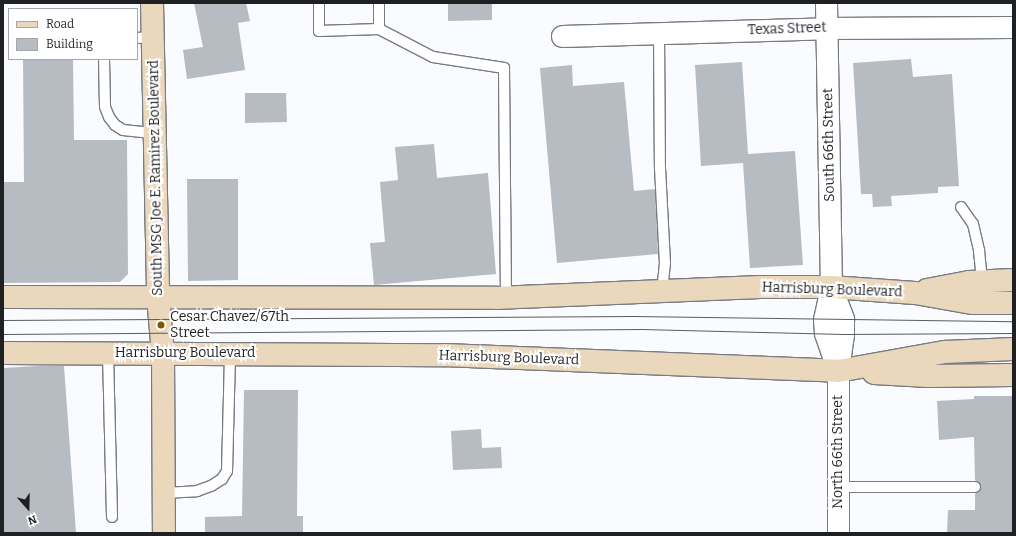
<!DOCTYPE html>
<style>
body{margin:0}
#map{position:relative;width:1016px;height:536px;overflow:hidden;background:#f9fbfe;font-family:Bitter,serif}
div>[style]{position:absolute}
.building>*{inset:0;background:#b7bcc3}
.roads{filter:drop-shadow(1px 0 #777c82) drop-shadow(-1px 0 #777c82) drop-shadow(0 1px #777c82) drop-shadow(0 -1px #777c82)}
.lane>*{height:10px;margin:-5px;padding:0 5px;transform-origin:5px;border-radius:5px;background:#fff}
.street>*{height:21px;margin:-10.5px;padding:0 10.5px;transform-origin:10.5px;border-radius:10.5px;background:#fff}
.secondary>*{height:22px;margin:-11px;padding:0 11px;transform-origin:11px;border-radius:11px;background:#ebd7bc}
.tram>*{height:1px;margin:-0.5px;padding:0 0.5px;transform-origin:0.5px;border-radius:0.5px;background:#5a5c5e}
.dots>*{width:11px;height:11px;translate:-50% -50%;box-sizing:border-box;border:2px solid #fff;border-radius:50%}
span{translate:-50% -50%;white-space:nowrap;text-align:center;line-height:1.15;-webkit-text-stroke:4px #fff;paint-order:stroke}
.street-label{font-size:14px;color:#1e2022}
.poi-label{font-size:14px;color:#1e2022}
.left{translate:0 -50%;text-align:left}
.frame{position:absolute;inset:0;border:4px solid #1e2022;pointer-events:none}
.legend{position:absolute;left:8px;top:8px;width:130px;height:52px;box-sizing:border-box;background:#fff;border:1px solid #a5a6a7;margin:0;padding:5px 7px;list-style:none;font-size:12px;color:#1e2022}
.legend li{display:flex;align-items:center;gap:8px;height:20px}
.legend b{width:20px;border:1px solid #a5a6a7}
.north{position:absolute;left:8px;top:488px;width:40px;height:40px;-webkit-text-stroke:3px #fff;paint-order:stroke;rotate:160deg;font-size:11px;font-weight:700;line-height:16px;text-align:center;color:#1e2022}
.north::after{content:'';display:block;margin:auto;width:14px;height:18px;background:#1e2022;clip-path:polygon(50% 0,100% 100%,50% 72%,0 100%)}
</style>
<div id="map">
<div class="building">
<i style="clip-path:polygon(194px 3px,246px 3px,250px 21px,238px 23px,245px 70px,187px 79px,183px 50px,203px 47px)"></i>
<i style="clip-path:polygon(448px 3px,492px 3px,492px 20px,448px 21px)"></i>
<i style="clip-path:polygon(23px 59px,73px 59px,74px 140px,127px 140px,128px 274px,120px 282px,3px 283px,3px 182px,24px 182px)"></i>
<i style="clip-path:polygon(911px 59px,913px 77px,952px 74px,959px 186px,938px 187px,938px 193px,891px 196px,892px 206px,873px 207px,872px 194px,861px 194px,853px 63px)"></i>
<i style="clip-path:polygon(742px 62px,748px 154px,795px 151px,803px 265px,750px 268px,743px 163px,701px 166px,695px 65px)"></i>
<i style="clip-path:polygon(572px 65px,573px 86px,624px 82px,634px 191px,655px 189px,658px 254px,557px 263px,540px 68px)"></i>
<i style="clip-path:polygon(245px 93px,286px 93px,287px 122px,245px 123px)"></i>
<i style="clip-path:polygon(434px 144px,437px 178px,488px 173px,496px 274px,374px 285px,370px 243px,385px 242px,380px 182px,398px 180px,395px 147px)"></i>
<i style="clip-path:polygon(187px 179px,238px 179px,238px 280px,188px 281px)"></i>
<i style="clip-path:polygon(37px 366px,64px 366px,76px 533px,3px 533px,3px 368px)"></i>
<i style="clip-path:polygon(244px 390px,298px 390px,297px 516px,303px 516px,303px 533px,205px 533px,205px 517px,242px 516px)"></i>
<i style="clip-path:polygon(974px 396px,1013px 396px,1013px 533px,947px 533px,948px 510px,975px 510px,975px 494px,981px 487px,975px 480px,974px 437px,939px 440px,937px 401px,974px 399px)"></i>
<i style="clip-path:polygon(481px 429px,482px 448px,501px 447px,502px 468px,453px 470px,451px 431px)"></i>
</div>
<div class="roads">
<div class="lane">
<i style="left:319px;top:3px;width:28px;rotate:90deg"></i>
<i style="left:319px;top:31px;width:60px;rotate:-1.9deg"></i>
<i style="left:379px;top:29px;width:26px;rotate:-90deg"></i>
<i style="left:379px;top:29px;width:61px;rotate:27.4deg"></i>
<i style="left:433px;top:57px;width:72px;rotate:8.8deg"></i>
<i style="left:504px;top:68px;width:229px;rotate:89.5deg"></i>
<i style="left:659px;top:33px;width:135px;rotate:89.6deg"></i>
<i style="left:660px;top:168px;width:95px;rotate:87deg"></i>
<i style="left:665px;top:263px;width:28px;rotate:96deg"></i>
<i style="left:137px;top:38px;width:15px;rotate:-4deg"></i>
<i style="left:104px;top:59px;width:48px;rotate:88.8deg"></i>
<i style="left:105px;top:107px;width:11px;rotate:68deg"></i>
<i style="left:109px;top:117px;width:10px;rotate:53deg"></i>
<i style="left:115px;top:125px;width:9px;rotate:32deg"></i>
<i style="left:123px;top:130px;width:31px;rotate:6deg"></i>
<i style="left:961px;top:207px;width:21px;rotate:55deg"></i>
<i style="left:973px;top:224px;width:28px;rotate:77deg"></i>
<i style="left:979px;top:251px;width:30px;rotate:84deg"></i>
<i style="left:108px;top:353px;width:164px;rotate:88.6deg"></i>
<i style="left:839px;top:487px;width:136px"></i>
<i style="left:164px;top:493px;width:33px;rotate:-3deg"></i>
<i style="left:197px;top:491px;width:15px;rotate:-20deg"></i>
<i style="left:211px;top:486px;width:13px;rotate:-32deg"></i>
<i style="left:222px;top:479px;width:9px;rotate:-58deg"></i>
<i style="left:227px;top:471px;width:117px;rotate:-88.5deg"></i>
</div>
<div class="street">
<i style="left:826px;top:3px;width:284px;rotate:89deg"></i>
<i style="left:831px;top:287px;width:33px;rotate:102deg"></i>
<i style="left:824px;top:319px;width:14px;rotate:86deg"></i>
<i style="left:825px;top:333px;width:40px;rotate:71.1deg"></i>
<i style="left:562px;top:36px;width:265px;rotate:-1.7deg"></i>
<i style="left:827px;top:28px;width:186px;rotate:-0.3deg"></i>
<i style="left:831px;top:287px;width:34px;rotate:69deg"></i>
<i style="left:843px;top:319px;width:15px;rotate:90deg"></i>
<i style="left:843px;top:334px;width:37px;rotate:98deg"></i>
<i style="left:838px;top:371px;width:162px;rotate:90deg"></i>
</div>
<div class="secondary">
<i style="left:152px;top:3px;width:294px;rotate:88.8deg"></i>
<i style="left:158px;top:297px;width:56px;rotate:84.9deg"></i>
<i style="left:163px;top:353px;width:180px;rotate:89.7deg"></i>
<i style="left:927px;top:290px;width:43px;rotate:-10.8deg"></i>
<i style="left:969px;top:282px;width:44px;rotate:-2.6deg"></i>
<i style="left:3px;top:297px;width:494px;rotate:0.1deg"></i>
<i style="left:497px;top:298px;width:263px;rotate:-2.4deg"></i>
<i style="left:760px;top:287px;width:71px"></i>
<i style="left:831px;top:287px;width:84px;rotate:4.1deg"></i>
<i style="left:915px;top:293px;width:59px;rotate:9.8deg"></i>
<i style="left:973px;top:303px;width:40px"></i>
<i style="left:3px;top:353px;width:441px;rotate:0.3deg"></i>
<i style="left:444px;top:355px;width:394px;rotate:2.3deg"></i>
<i style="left:838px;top:371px;width:109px;rotate:-10.1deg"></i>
<i style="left:945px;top:352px;width:68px;rotate:-2.5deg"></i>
<i style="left:874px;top:373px;width:54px;rotate:3.2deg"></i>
<i style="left:928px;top:376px;width:85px;rotate:-0.7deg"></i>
</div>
</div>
<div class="tram">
<i style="left:3px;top:320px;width:630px;rotate:-0.36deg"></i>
<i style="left:633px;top:316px;width:380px;rotate:0.8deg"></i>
<i style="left:3px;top:334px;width:638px;rotate:-0.45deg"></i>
<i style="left:641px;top:329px;width:202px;rotate:1.4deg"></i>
<i style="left:843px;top:334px;width:170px;rotate:-0.3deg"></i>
</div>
<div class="dots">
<i style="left:161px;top:325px;background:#875400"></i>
</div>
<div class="street-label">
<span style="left:787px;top:29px;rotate:-2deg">Texas Street</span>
<span style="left:829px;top:145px;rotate:-91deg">South 66th Street</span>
<span style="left:156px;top:178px;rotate:-91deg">South MSG Joe E. Ramirez Boulevard</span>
<span style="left:832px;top:290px;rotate:2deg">Harrisburg Boulevard</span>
<span style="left:185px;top:353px">Harrisburg Boulevard</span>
<span style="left:509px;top:358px;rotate:2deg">Harrisburg Boulevard</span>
<span style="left:838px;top:452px;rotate:-90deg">North 66th Street</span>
</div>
<div class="poi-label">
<span class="left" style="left:170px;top:325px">Cesar Chavez/67th<br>Street</span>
</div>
<div class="frame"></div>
<ul class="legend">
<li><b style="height:5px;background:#ebd7bc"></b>Road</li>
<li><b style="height:11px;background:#b7bcc3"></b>Building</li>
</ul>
<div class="north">N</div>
</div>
